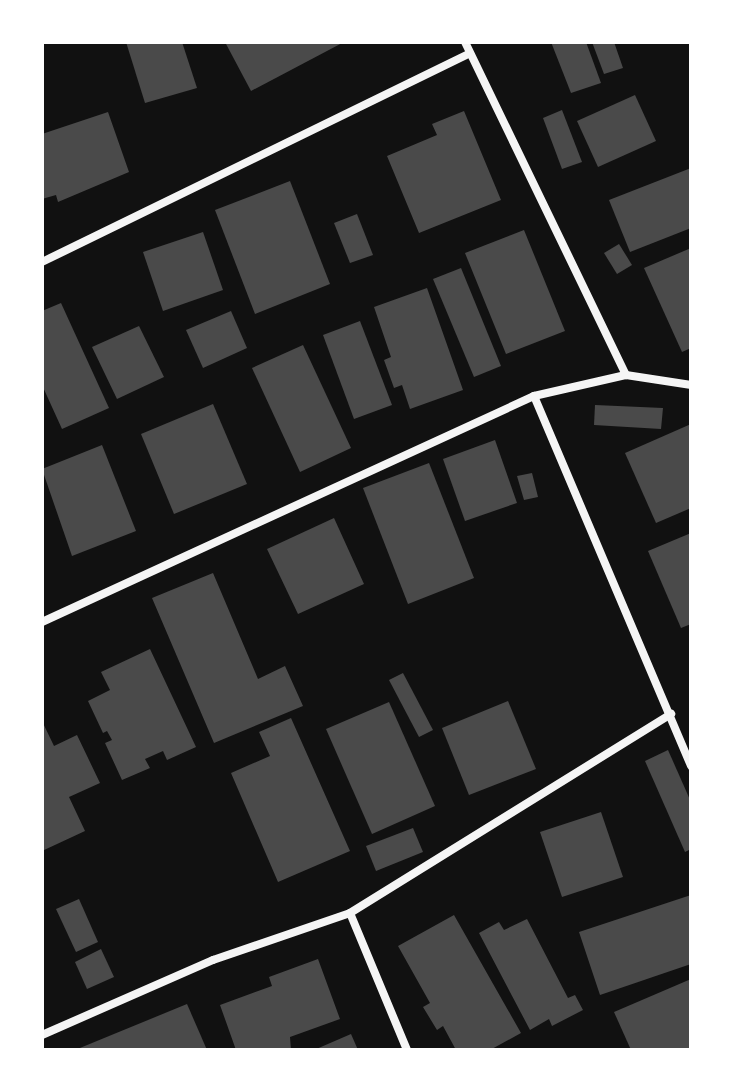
<!DOCTYPE html>
<style>
body{margin:0}
#map{position:relative;width:733px;height:1092px;overflow:hidden;background:#111;font-family:"Public Sans",sans-serif}
div>[style]{position:absolute}
.building>*{inset:0;background:#4a4a4a}
.minor>*{height:8px;margin:-4px;padding:0 4px;transform-origin:4px;border-radius:4px;background:#f5f5f5}
span{translate:-50% -50%;white-space:nowrap;text-align:center;line-height:1.15;-webkit-text-stroke:7px #fff;paint-order:stroke}
.frame{position:absolute;inset:0;border:44px solid #fff;pointer-events:none}
</style>
<div id="map">
<div class="building">
<i style="clip-path:polygon(126px 42px,182px 42px,197px 88px,145px 103px)"></i>
<i style="clip-path:polygon(225px 42px,344px 42px,251px 91px)"></i>
<i style="clip-path:polygon(551px 42px,586px 42px,601px 83px,571px 93px)"></i>
<i style="clip-path:polygon(592px 42px,614px 42px,623px 68px,604px 74px)"></i>
<i style="clip-path:polygon(635px 95px,656px 141px,598px 167px,577px 121px)"></i>
<i style="clip-path:polygon(562px 110px,582px 162px,562px 169px,543px 118px)"></i>
<i style="clip-path:polygon(464px 111px,501px 200px,419px 233px,387px 156px,437px 135px,432px 124px)"></i>
<i style="clip-path:polygon(108px 112px,129px 172px,58px 202px,56px 195px,42px 199px,42px 134px)"></i>
<i style="clip-path:polygon(691px 168px,691px 228px,630px 252px,609px 200px)"></i>
<i style="clip-path:polygon(290px 181px,330px 284px,255px 314px,215px 210px)"></i>
<i style="clip-path:polygon(357px 214px,373px 255px,350px 263px,334px 223px)"></i>
<i style="clip-path:polygon(524px 230px,565px 331px,506px 354px,465px 253px)"></i>
<i style="clip-path:polygon(203px 232px,223px 290px,163px 311px,143px 252px)"></i>
<i style="clip-path:polygon(619px 244px,632px 265px,617px 274px,604px 253px)"></i>
<i style="clip-path:polygon(691px 248px,691px 348px,682px 352px,644px 268px)"></i>
<i style="clip-path:polygon(461px 268px,501px 366px,474px 377px,433px 279px)"></i>
<i style="clip-path:polygon(427px 288px,463px 390px,410px 409px,402px 385px,394px 388px,384px 360px,391px 357px,374px 307px)"></i>
<i style="clip-path:polygon(61px 303px,109px 408px,62px 429px,42px 385px,42px 311px)"></i>
<i style="clip-path:polygon(231px 311px,247px 348px,203px 368px,186px 330px)"></i>
<i style="clip-path:polygon(360px 321px,392px 405px,354px 419px,323px 335px)"></i>
<i style="clip-path:polygon(139px 326px,164px 377px,117px 399px,92px 347px)"></i>
<i style="clip-path:polygon(303px 345px,351px 448px,300px 472px,252px 368px)"></i>
<i style="clip-path:polygon(213px 404px,247px 484px,174px 514px,141px 434px)"></i>
<i style="clip-path:polygon(595px 405px,663px 408px,661px 429px,594px 425px)"></i>
<i style="clip-path:polygon(691px 424px,691px 508px,656px 523px,625px 453px)"></i>
<i style="clip-path:polygon(495px 440px,517px 503px,465px 521px,443px 459px)"></i>
<i style="clip-path:polygon(102px 445px,136px 531px,72px 556px,42px 469px)"></i>
<i style="clip-path:polygon(429px 463px,474px 578px,408px 604px,363px 488px)"></i>
<i style="clip-path:polygon(532px 473px,538px 497px,524px 500px,517px 476px)"></i>
<i style="clip-path:polygon(334px 518px,364px 584px,298px 614px,267px 549px)"></i>
<i style="clip-path:polygon(691px 533px,691px 624px,681px 628px,648px 551px)"></i>
<i style="clip-path:polygon(213px 573px,258px 679px,285px 666px,303px 706px,214px 743px,152px 598px)"></i>
<i style="clip-path:polygon(150px 649px,196px 747px,167px 760px,163px 751px,145px 759px,150px 768px,122px 780px,105px 743px,112px 740px,107px 731px,103px 733px,88px 701px,110px 690px,101px 672px)"></i>
<i style="clip-path:polygon(403px 673px,433px 730px,419px 737px,389px 680px)"></i>
<i style="clip-path:polygon(508px 701px,536px 769px,469px 795px,442px 728px)"></i>
<i style="clip-path:polygon(389px 702px,435px 806px,372px 834px,326px 729px)"></i>
<i style="clip-path:polygon(291px 718px,350px 851px,278px 882px,231px 773px,270px 756px,259px 732px)"></i>
<i style="clip-path:polygon(42px 721px,54px 746px,77px 735px,100px 783px,69px 797px,85px 831px,42px 851px)"></i>
<i style="clip-path:polygon(668px 750px,691px 802px,691px 849px,685px 852px,645px 761px)"></i>
<i style="clip-path:polygon(601px 812px,623px 877px,562px 897px,540px 832px)"></i>
<i style="clip-path:polygon(413px 828px,423px 852px,376px 871px,366px 846px)"></i>
<i style="clip-path:polygon(691px 895px,691px 964px,600px 995px,579px 932px)"></i>
<i style="clip-path:polygon(79px 899px,98px 942px,76px 952px,56px 909px)"></i>
<i style="clip-path:polygon(454px 915px,521px 1033px,490px 1050px,456px 1050px,443px 1026px,437px 1030px,423px 1007px,430px 1003px,398px 946px)"></i>
<i style="clip-path:polygon(527px 919px,568px 998px,575px 995px,583px 1010px,552px 1026px,549px 1019px,530px 1030px,479px 933px,499px 922px,504px 930px)"></i>
<i style="clip-path:polygon(101px 949px,114px 977px,87px 989px,75px 962px)"></i>
<i style="clip-path:polygon(318px 959px,340px 1019px,290px 1037px,291px 1050px,236px 1050px,220px 1005px,272px 986px,269px 977px)"></i>
<i style="clip-path:polygon(691px 979px,691px 1050px,631px 1050px,614px 1012px)"></i>
<i style="clip-path:polygon(187px 1004px,207px 1050px,75px 1050px)"></i>
<i style="clip-path:polygon(351px 1034px,358px 1050px,314px 1050px)"></i>
</div>
<div class="minor">
<i style="left:465px;top:42px;width:370px;rotate:64.2deg"></i>
<i style="left:42px;top:262px;width:475px;rotate:-26deg"></i>
<i style="left:534px;top:396px;width:402px;rotate:67deg"></i>
<i style="left:42px;top:622px;width:541px;rotate:-24.67deg"></i>
<i style="left:534px;top:396px;width:94px;rotate:-12.9deg"></i>
<i style="left:626px;top:375px;width:66px;rotate:8.7deg"></i>
<i style="left:350px;top:913px;width:148px;rotate:67.4deg"></i>
<i style="left:42px;top:1035px;width:187px;rotate:-23.7deg"></i>
<i style="left:213px;top:960px;width:145px;rotate:-18.9deg"></i>
<i style="left:350px;top:913px;width:378px;rotate:-31.8deg"></i>
</div>
<div class="frame"></div>
</div>
